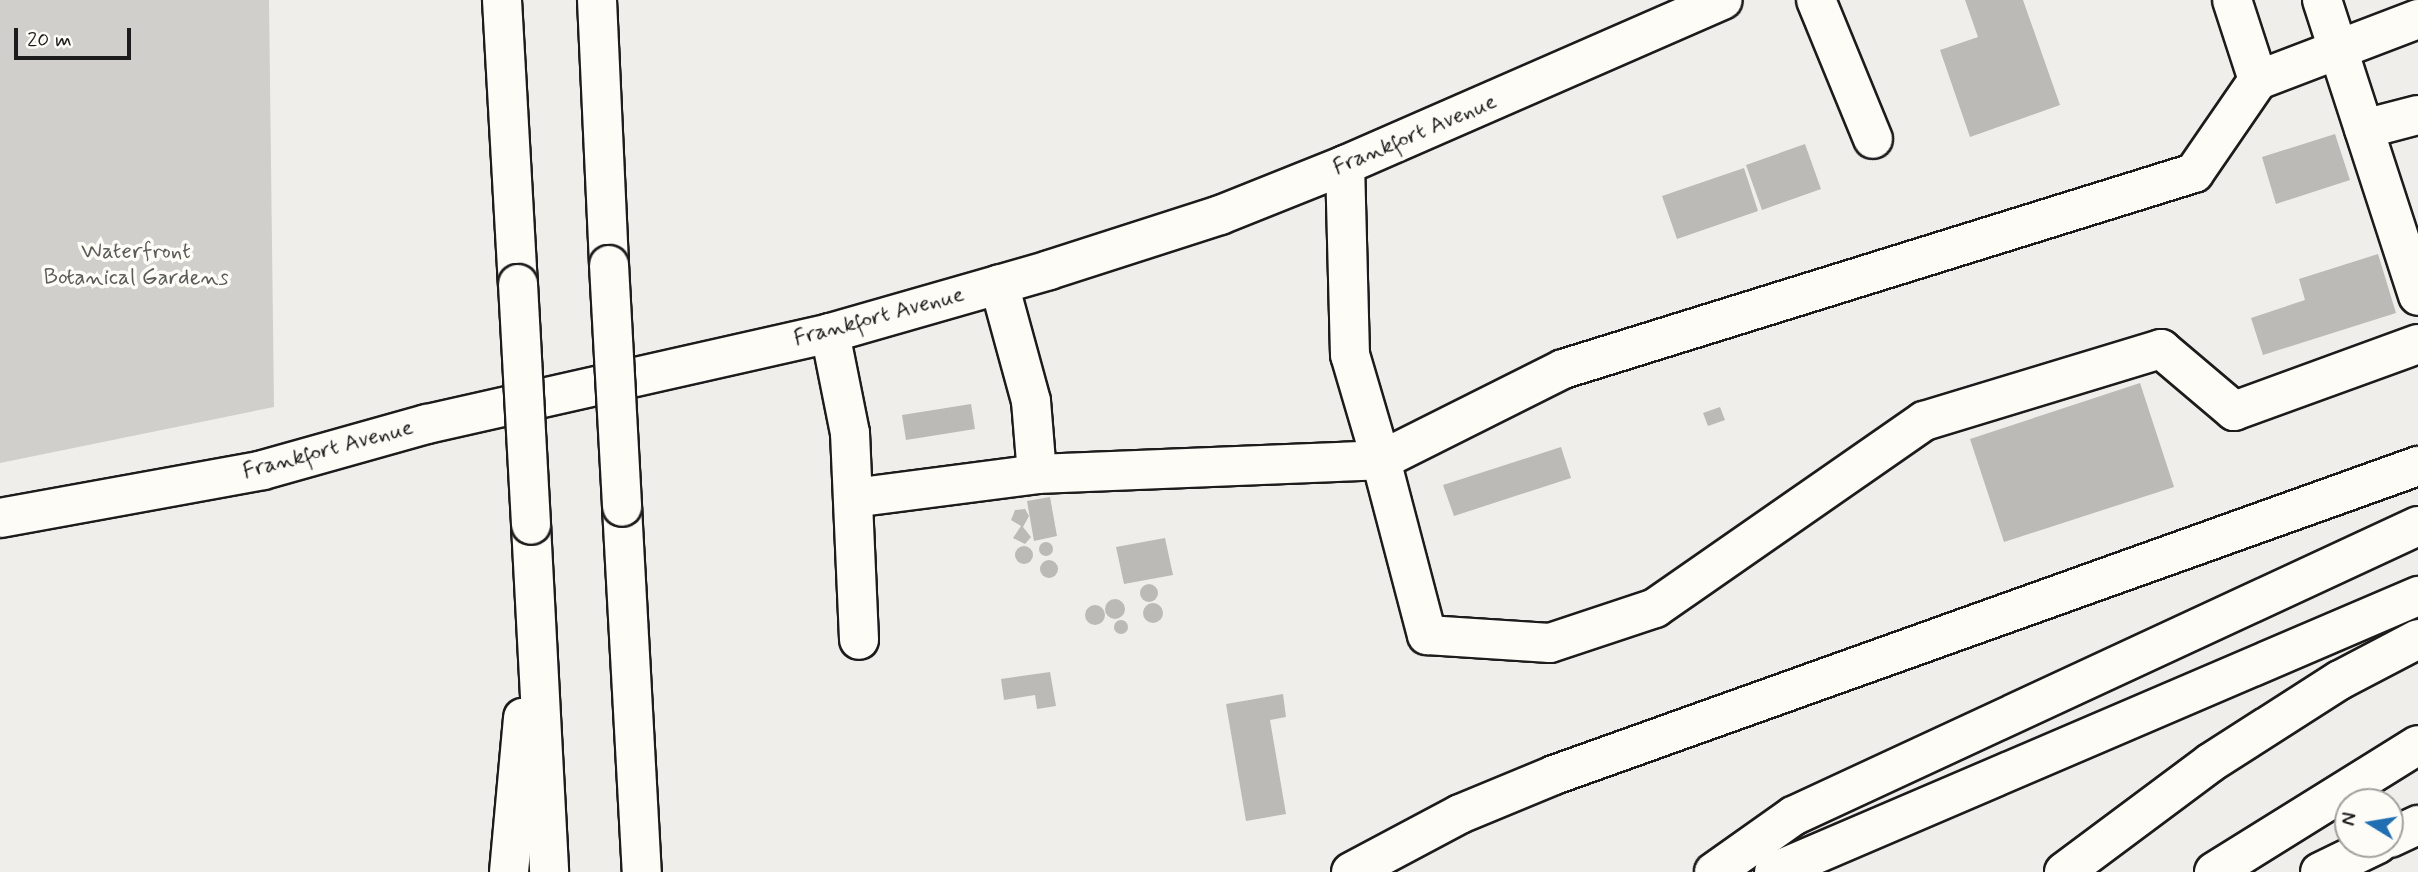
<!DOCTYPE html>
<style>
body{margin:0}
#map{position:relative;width:2418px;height:872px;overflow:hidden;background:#f0eeea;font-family:Mynerve,sans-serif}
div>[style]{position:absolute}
.green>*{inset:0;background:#d0cfcc}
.building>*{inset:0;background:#bbbab6}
.round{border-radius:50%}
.roads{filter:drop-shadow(2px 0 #1c1c1c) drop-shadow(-2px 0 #1c1c1c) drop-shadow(0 2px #1c1c1c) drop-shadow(0 -2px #1c1c1c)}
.minor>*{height:38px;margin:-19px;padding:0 19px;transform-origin:19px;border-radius:19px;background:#fdfcf7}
.highway>*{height:38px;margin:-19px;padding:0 19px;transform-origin:19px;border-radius:19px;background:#fdfcf7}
.bridges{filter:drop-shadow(2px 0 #1c1c1c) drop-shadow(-2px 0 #1c1c1c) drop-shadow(0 2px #1c1c1c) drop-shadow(0 -2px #1c1c1c)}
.highway-bridge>*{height:38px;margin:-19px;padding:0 19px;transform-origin:19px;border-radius:19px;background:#fdfcf7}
span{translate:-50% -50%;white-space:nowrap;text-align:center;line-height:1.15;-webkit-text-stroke:7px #fdfcf7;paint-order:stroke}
.street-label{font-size:23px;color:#1c1c1c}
.park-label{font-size:23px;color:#5b5b5a}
.north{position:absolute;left:2334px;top:788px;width:70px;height:70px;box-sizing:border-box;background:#fdfcf7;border:2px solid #a3a29f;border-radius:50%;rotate:281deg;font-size:19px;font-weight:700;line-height:28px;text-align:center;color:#1c1c1c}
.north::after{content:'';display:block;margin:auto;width:24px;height:32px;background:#1f6fb2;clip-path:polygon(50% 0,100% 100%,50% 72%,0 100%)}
.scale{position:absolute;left:14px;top:28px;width:117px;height:32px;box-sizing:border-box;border:4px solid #1c1c1c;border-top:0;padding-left:9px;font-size:21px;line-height:24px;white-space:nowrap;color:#1c1c1c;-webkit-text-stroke:5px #fdfcf7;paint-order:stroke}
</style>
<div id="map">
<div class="green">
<i style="clip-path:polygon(0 0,269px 0,274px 407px,0 463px)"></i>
</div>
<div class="building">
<i style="clip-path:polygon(1965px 0,2023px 0,2060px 105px,1970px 137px,1940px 50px,1978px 37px)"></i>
<i style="clip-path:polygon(2335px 134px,2350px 180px,2276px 204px,2262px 157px)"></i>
<i style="clip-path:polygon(1805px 144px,1821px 189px,1762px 210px,1746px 165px)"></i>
<i style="clip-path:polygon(1744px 168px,1758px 211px,1677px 239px,1662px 196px)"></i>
<i style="clip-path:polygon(2378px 254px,2396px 313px,2263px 355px,2251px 318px,2305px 300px,2299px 279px)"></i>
<i style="clip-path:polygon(2140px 383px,2174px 487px,2004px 542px,1970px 439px)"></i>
<i style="clip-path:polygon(971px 404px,975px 429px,906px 440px,902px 415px)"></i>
<i style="clip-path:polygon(1720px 407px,1725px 420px,1708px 426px,1703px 413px)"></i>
<i style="clip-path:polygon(1561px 447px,1571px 478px,1454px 516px,1443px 485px)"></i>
<i style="clip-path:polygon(1050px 497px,1057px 536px,1034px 541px,1027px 501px)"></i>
<i style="clip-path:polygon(1015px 510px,1025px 509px,1029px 516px,1023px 527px,1031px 537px,1025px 544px,1013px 538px,1021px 526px,1011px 520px)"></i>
<i style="clip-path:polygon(1165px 538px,1173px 575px,1124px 584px,1116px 547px)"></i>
<i class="round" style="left:1039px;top:542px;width:14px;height:14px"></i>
<i class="round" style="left:1015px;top:546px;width:18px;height:18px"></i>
<i class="round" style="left:1040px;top:560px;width:18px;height:18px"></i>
<i class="round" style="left:1140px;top:584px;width:18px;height:18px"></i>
<i class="round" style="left:1105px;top:599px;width:20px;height:20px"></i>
<i class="round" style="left:1143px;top:603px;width:20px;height:20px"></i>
<i class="round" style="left:1085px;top:605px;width:20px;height:20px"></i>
<i class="round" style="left:1114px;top:620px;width:14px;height:14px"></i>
<i style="clip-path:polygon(1050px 672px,1056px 706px,1037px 709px,1035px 695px,1004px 700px,1001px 679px)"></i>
<i style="clip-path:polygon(1283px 694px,1286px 717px,1270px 720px,1286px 814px,1246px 821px,1226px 704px)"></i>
</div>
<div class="roads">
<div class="minor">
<i style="left:1816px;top:0;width:150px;rotate:67.7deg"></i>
<i style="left:2232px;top:0;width:84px;rotate:72deg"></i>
<i style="left:2322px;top:0;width:311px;rotate:72deg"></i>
<i style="left:2418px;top:19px;width:171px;rotate:159.1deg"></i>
<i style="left:2258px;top:80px;width:113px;rotate:124.5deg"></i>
<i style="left:2194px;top:173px;width:661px;rotate:162.74deg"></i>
<i style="left:1563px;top:369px;width:203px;rotate:153.4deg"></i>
<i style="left:1381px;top:460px;width:181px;rotate:75.3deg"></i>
<i style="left:1427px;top:635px;width:123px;rotate:3.7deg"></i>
<i style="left:1550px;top:643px;width:111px;rotate:-18.4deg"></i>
<i style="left:1655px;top:608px;width:328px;rotate:-34.8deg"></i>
<i style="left:1924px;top:421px;width:248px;rotate:-16.9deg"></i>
<i style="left:2161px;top:349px;width:96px;rotate:40.3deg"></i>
<i style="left:2234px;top:411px;width:196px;rotate:-20deg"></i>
<i style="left:2364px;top:129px;width:56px;rotate:-14.5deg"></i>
<i style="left:830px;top:333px;width:102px;rotate:78.7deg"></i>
<i style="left:850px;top:433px;width:207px;rotate:87.5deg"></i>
<i style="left:1037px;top:474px;width:344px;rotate:-2.3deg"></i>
<i style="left:1381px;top:460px;width:109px;rotate:-106.4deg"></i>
<i style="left:1350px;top:355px;width:190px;rotate:-91.5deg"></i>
<i style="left:853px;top:498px;width:186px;rotate:-7.4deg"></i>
<i style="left:1037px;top:474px;width:73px;rotate:-94.7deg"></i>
<i style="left:1031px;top:401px;width:121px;rotate:-105.3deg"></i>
<i style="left:0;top:518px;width:267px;rotate:-10.3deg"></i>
<i style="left:263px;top:470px;width:170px;rotate:-15.7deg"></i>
<i style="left:427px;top:424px;width:413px;rotate:-12.7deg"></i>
<i style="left:830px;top:333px;width:228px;rotate:-16deg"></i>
<i style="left:1049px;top:270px;width:180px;rotate:-17.8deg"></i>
<i style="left:1220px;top:215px;width:135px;rotate:-21.8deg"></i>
<i style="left:1345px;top:165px;width:412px;rotate:-23.6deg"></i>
</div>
<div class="highway">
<i style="left:502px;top:0;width:284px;rotate:86.8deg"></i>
<i style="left:597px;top:0;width:265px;rotate:87.4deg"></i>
<i style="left:622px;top:507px;width:366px;rotate:86.9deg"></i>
<i style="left:531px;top:525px;width:347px;rotate:87deg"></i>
<i style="left:2390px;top:838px;width:31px;rotate:-25deg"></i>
<i style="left:509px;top:872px;width:155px;rotate:-84.8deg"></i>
<i style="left:1351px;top:872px;width:123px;rotate:-28deg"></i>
<i style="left:1460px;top:814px;width:102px;rotate:-22.5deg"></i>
<i style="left:1554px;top:775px;width:918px;rotate:-19.68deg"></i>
<i style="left:1714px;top:872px;width:97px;rotate:-35.3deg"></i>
<i style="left:1793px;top:816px;width:689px;rotate:-24.89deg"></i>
<i style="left:1774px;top:872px;width:701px;rotate:-23.2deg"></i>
<i style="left:2064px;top:872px;width:182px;rotate:-36.7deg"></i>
<i style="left:2210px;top:763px;width:154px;rotate:-32.6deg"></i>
<i style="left:2340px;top:680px;width:88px;rotate:-27.7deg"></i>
<i style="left:2214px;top:872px;width:240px;rotate:-31.9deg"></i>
<i style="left:2320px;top:872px;width:64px;rotate:-25.8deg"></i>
</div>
</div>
<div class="bridges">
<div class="highway-bridge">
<i style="left:609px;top:265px;width:242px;rotate:86.9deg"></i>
<i style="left:518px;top:284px;width:241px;rotate:86.9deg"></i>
</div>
</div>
<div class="street-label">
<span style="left:1415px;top:135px;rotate:-23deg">Frankfort Avenue</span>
<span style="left:879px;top:317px;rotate:-15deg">Frankfort Avenue</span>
<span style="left:328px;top:450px;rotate:-15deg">Frankfort Avenue</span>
</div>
<div class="park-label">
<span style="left:136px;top:265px">Waterfront<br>Botanical Gardens</span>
</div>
<div class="north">N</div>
<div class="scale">20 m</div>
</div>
